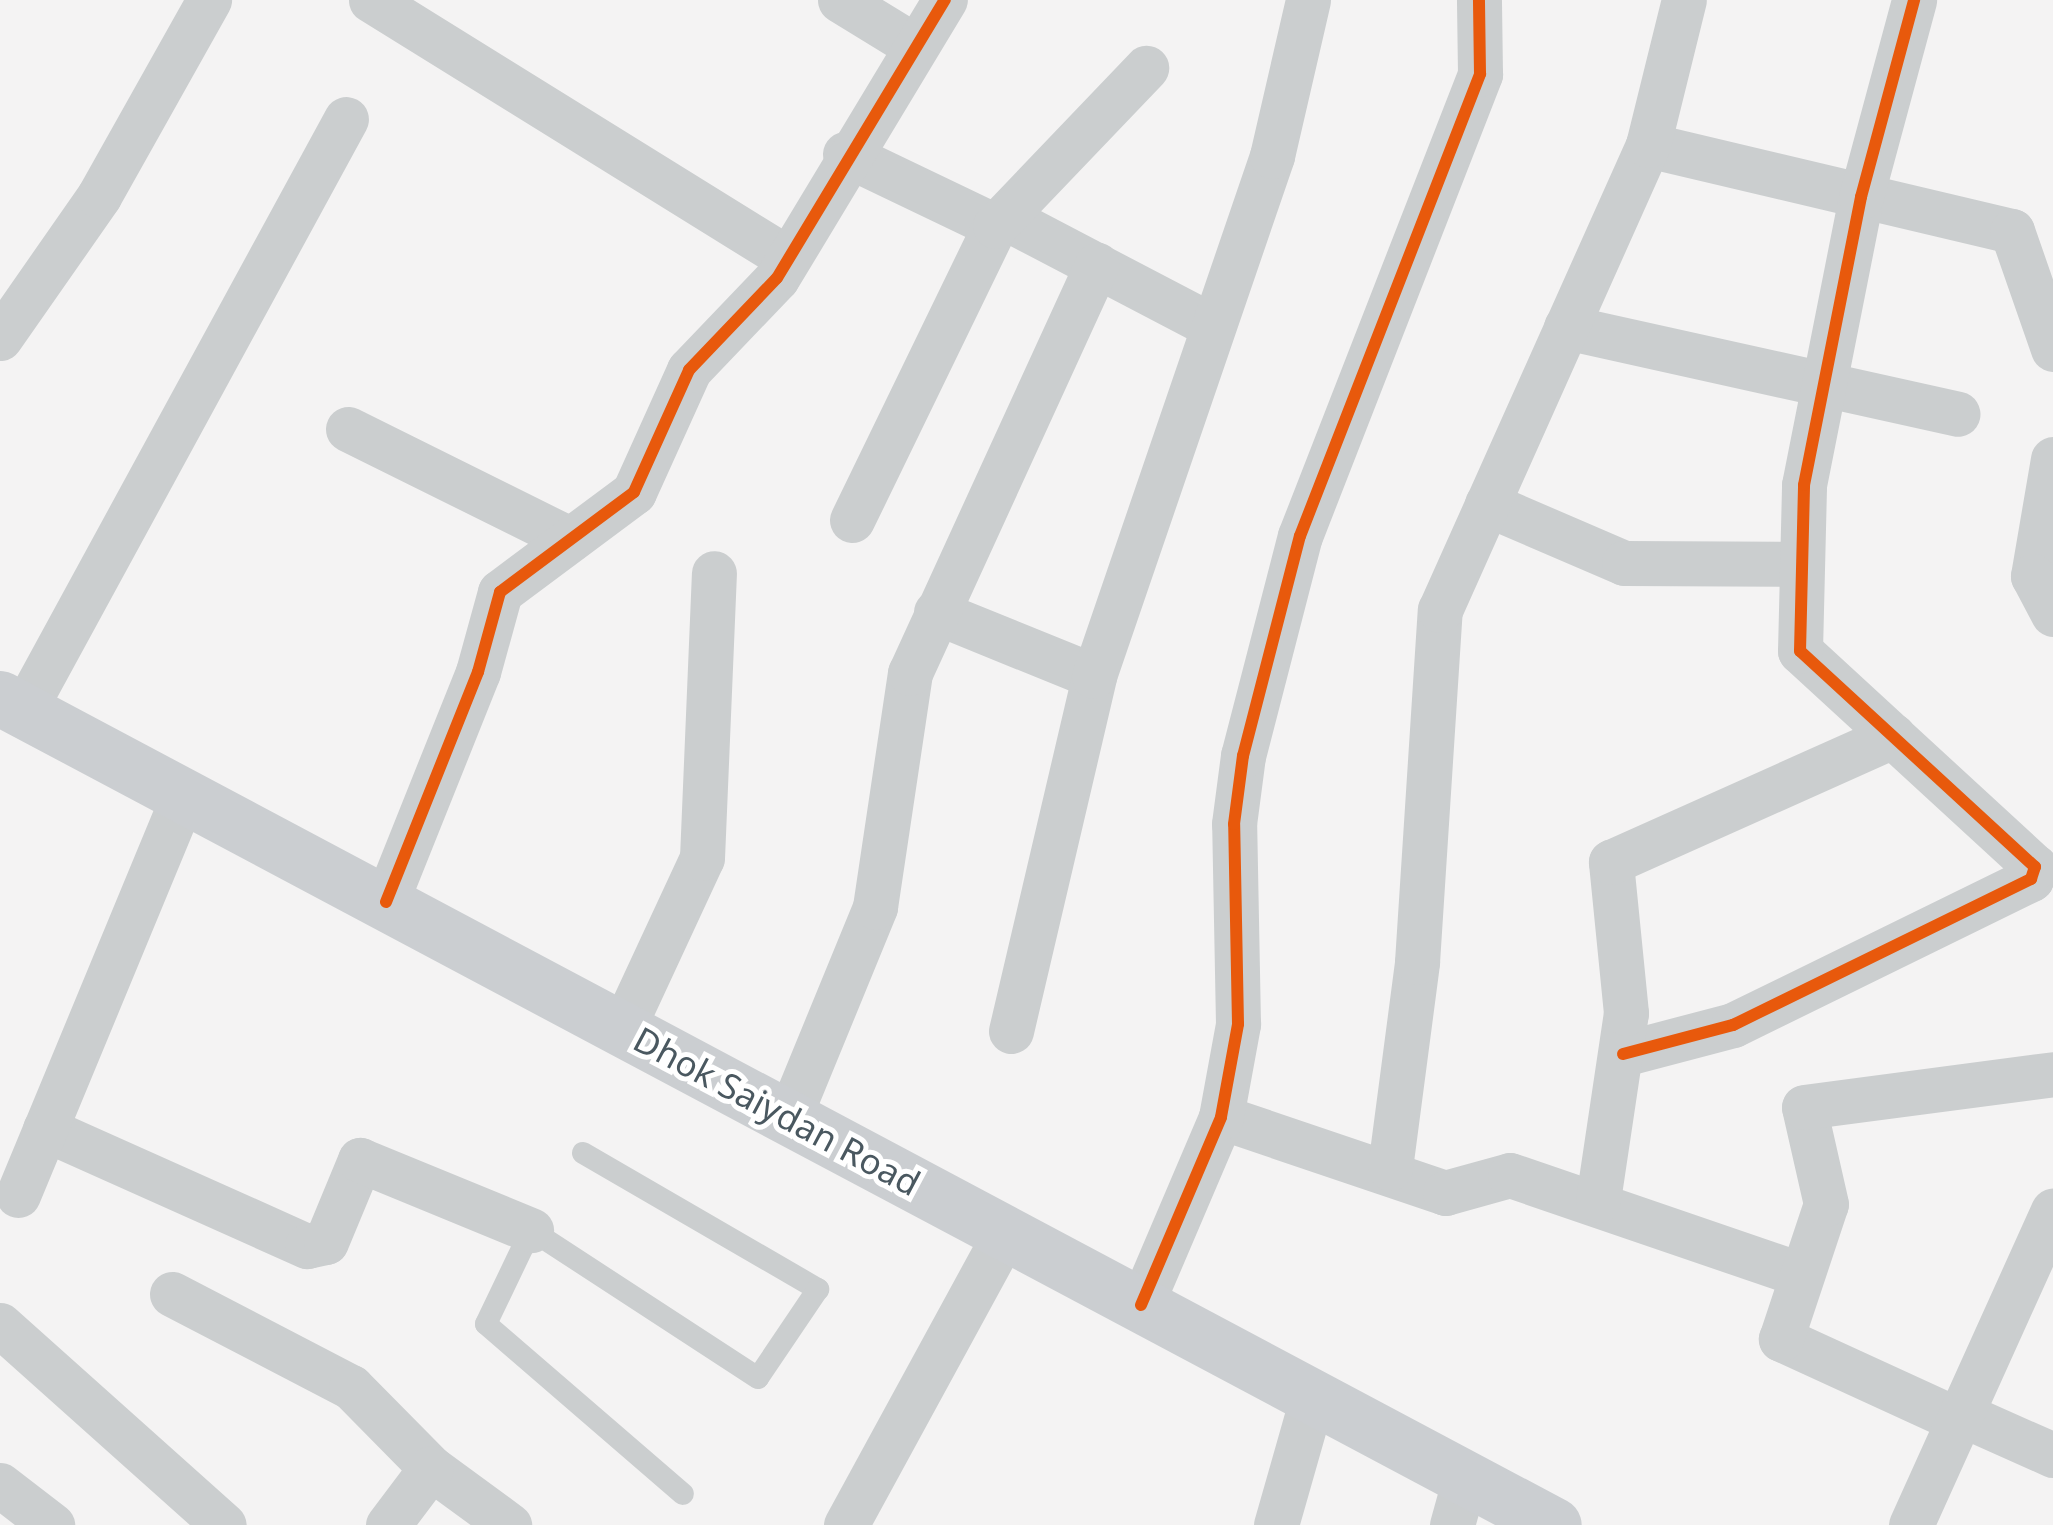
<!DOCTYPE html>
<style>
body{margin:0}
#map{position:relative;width:2053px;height:1525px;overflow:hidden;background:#f4f3f3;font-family:"Noto Sans",sans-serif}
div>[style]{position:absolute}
.lane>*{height:22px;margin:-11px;padding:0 11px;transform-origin:11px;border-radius:11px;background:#cbcecf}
.street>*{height:45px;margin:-22.5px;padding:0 22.5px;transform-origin:22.5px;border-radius:22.5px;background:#cbcecf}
.secondary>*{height:55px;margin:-27.5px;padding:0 27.5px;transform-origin:27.5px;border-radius:27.5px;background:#cbced1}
.cycleway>*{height:12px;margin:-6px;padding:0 6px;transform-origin:6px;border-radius:6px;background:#e8590c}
span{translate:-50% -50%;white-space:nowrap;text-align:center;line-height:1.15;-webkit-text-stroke:10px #fff;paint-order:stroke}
.street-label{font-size:35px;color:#4a5860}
</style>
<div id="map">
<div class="lane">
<i style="left:583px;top:1153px;width:272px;rotate:30.1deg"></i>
<i style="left:818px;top:1289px;width:107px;rotate:124deg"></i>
<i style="left:758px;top:1378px;width:271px;rotate:-146.9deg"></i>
<i style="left:531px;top:1230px;width:104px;rotate:115.6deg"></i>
<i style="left:486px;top:1324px;width:260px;rotate:40.8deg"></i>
</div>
<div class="street">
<i style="left:371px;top:0;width:490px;rotate:31.8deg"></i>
<i style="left:840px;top:0;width:88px;rotate:31.5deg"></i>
<i style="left:1648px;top:145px;width:374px;rotate:13.3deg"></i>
<i style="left:2012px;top:231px;width:125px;rotate:70.8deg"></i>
<i style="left:845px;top:154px;width:166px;rotate:25.6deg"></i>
<i style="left:1004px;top:217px;width:233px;rotate:27.6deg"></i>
<i style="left:1566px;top:327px;width:401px;rotate:12.5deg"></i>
<i style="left:0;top:338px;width:173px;rotate:-55.1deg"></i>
<i style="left:99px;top:196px;width:225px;rotate:-60.7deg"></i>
<i style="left:348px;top:429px;width:248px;rotate:26.4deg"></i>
<i style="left:2053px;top:459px;width:119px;rotate:99.7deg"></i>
<i style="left:2033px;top:576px;width:43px;rotate:62.2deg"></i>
<i style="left:1487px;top:504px;width:149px;rotate:23.3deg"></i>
<i style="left:1624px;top:563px;width:178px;rotate:0.3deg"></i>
<i style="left:852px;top:520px;width:327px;rotate:-64.1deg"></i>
<i style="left:995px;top:226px;width:219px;rotate:-46.3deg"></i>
<i style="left:936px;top:612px;width:170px;rotate:22.1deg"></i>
<i style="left:24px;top:710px;width:673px;rotate:-61.42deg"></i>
<i style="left:386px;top:902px;width:248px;rotate:-68.2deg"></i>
<i style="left:478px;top:672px;width:83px;rotate:-74.6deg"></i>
<i style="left:500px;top:592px;width:167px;rotate:-36.7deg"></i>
<i style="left:634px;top:492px;width:134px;rotate:-65.7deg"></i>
<i style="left:689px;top:370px;width:127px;rotate:-46.3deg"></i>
<i style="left:777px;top:278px;width:325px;rotate:-58.9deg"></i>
<i style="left:623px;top:1028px;width:187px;rotate:-65.1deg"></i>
<i style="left:702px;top:858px;width:285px;rotate:-87.6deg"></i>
<i style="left:1011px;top:1031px;width:365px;rotate:-76.8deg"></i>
<i style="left:1094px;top:676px;width:550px;rotate:-71.1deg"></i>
<i style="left:1272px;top:156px;width:160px;rotate:-77deg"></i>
<i style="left:1623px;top:1054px;width:114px;rotate:-14.8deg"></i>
<i style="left:1733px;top:1025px;width:332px;rotate:-26.1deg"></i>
<i style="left:2031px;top:879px;width:13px;rotate:-72deg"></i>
<i style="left:2035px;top:867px;width:319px;rotate:-137.4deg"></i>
<i style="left:1800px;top:651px;width:166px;rotate:-88.6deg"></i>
<i style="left:1804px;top:485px;width:294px;rotate:-78.8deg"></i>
<i style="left:1861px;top:197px;width:204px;rotate:-74.9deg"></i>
<i style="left:789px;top:1117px;width:227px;rotate:-67.7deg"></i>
<i style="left:875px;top:907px;width:237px;rotate:-81.5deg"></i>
<i style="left:910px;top:673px;width:449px;rotate:-65.4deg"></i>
<i style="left:1221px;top:1117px;width:237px;rotate:18.7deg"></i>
<i style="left:1445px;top:1193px;width:67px;rotate:-15.5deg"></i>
<i style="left:1510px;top:1175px;width:305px;rotate:18.9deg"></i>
<i style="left:45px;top:1129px;width:287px;rotate:24.1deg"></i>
<i style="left:307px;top:1246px;width:19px;rotate:-12deg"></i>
<i style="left:326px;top:1242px;width:89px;rotate:-67.5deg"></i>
<i style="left:360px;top:1160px;width:185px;rotate:22.3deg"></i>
<i style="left:1390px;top:1168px;width:208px;rotate:-82.5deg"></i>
<i style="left:1417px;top:962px;width:353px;rotate:-86.3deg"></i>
<i style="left:1440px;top:610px;width:509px;rotate:-65.9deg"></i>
<i style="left:1648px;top:145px;width:149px;rotate:-76.1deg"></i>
<i style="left:18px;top:1195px;width:433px;rotate:-67.5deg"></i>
<i style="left:1598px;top:1200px;width:189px;rotate:-81.5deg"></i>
<i style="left:1626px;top:1013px;width:152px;rotate:-95.7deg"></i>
<i style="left:1611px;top:862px;width:309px;rotate:-24.1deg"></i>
<i style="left:172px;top:1294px;width:202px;rotate:27.5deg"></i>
<i style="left:351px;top:1387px;width:114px;rotate:45.4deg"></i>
<i style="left:431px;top:1468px;width:97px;rotate:36.2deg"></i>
<i style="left:1141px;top:1305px;width:204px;rotate:-66.9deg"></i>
<i style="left:1221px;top:1117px;width:95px;rotate:-79.6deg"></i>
<i style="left:1238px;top:1024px;width:200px;rotate:-91.1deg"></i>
<i style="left:1234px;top:824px;width:69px;rotate:-82.5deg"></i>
<i style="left:1243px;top:756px;width:227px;rotate:-75.5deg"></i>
<i style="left:1300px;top:536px;width:496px;rotate:-68.7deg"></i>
<i style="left:1480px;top:74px;width:74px;rotate:-90.8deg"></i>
<i style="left:0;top:1325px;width:300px;rotate:41.8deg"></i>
<i style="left:1961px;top:1414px;width:101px;rotate:24deg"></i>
<i style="left:1958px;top:1420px;width:195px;rotate:-155.4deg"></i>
<i style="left:1781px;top:1339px;width:142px;rotate:-71.6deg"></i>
<i style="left:1826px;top:1204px;width:99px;rotate:-102.8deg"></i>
<i style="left:1804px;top:1107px;width:251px;rotate:-7.5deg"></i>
<i style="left:0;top:1485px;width:66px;rotate:37.6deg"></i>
<i style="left:388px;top:1525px;width:71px;rotate:-53deg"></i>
<i style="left:846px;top:1525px;width:334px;rotate:-61.4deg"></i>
<i style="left:1276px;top:1525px;width:131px;rotate:-74.1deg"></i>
<i style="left:1452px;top:1525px;width:49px;rotate:-74.5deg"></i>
<i style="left:1911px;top:1525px;width:345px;rotate:-65.7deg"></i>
</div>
<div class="secondary">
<i style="left:0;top:698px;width:1760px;rotate:28.02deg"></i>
</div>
<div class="cycleway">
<i style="left:386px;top:902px;width:248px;rotate:-68.2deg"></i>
<i style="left:478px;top:672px;width:83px;rotate:-74.6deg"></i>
<i style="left:500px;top:592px;width:167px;rotate:-36.7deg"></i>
<i style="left:634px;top:492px;width:134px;rotate:-65.7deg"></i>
<i style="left:689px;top:370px;width:127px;rotate:-46.3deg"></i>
<i style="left:777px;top:278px;width:325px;rotate:-58.9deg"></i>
<i style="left:1623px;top:1054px;width:114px;rotate:-14.8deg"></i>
<i style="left:1733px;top:1025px;width:332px;rotate:-26.1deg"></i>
<i style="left:2031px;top:879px;width:13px;rotate:-72deg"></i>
<i style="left:2035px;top:867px;width:319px;rotate:-137.4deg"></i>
<i style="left:1800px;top:651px;width:166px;rotate:-88.6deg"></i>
<i style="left:1804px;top:485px;width:294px;rotate:-78.8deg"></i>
<i style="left:1861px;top:197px;width:204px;rotate:-74.9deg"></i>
<i style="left:1141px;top:1305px;width:204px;rotate:-66.9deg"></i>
<i style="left:1221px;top:1117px;width:95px;rotate:-79.6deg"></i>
<i style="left:1238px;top:1024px;width:200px;rotate:-91.1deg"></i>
<i style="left:1234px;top:824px;width:69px;rotate:-82.5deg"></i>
<i style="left:1243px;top:756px;width:227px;rotate:-75.5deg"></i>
<i style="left:1300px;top:536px;width:496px;rotate:-68.7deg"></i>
<i style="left:1480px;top:74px;width:74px;rotate:-90.8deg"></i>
</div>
<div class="street-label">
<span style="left:777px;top:1111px;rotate:28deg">Dhok Saiydan Road</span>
</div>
</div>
